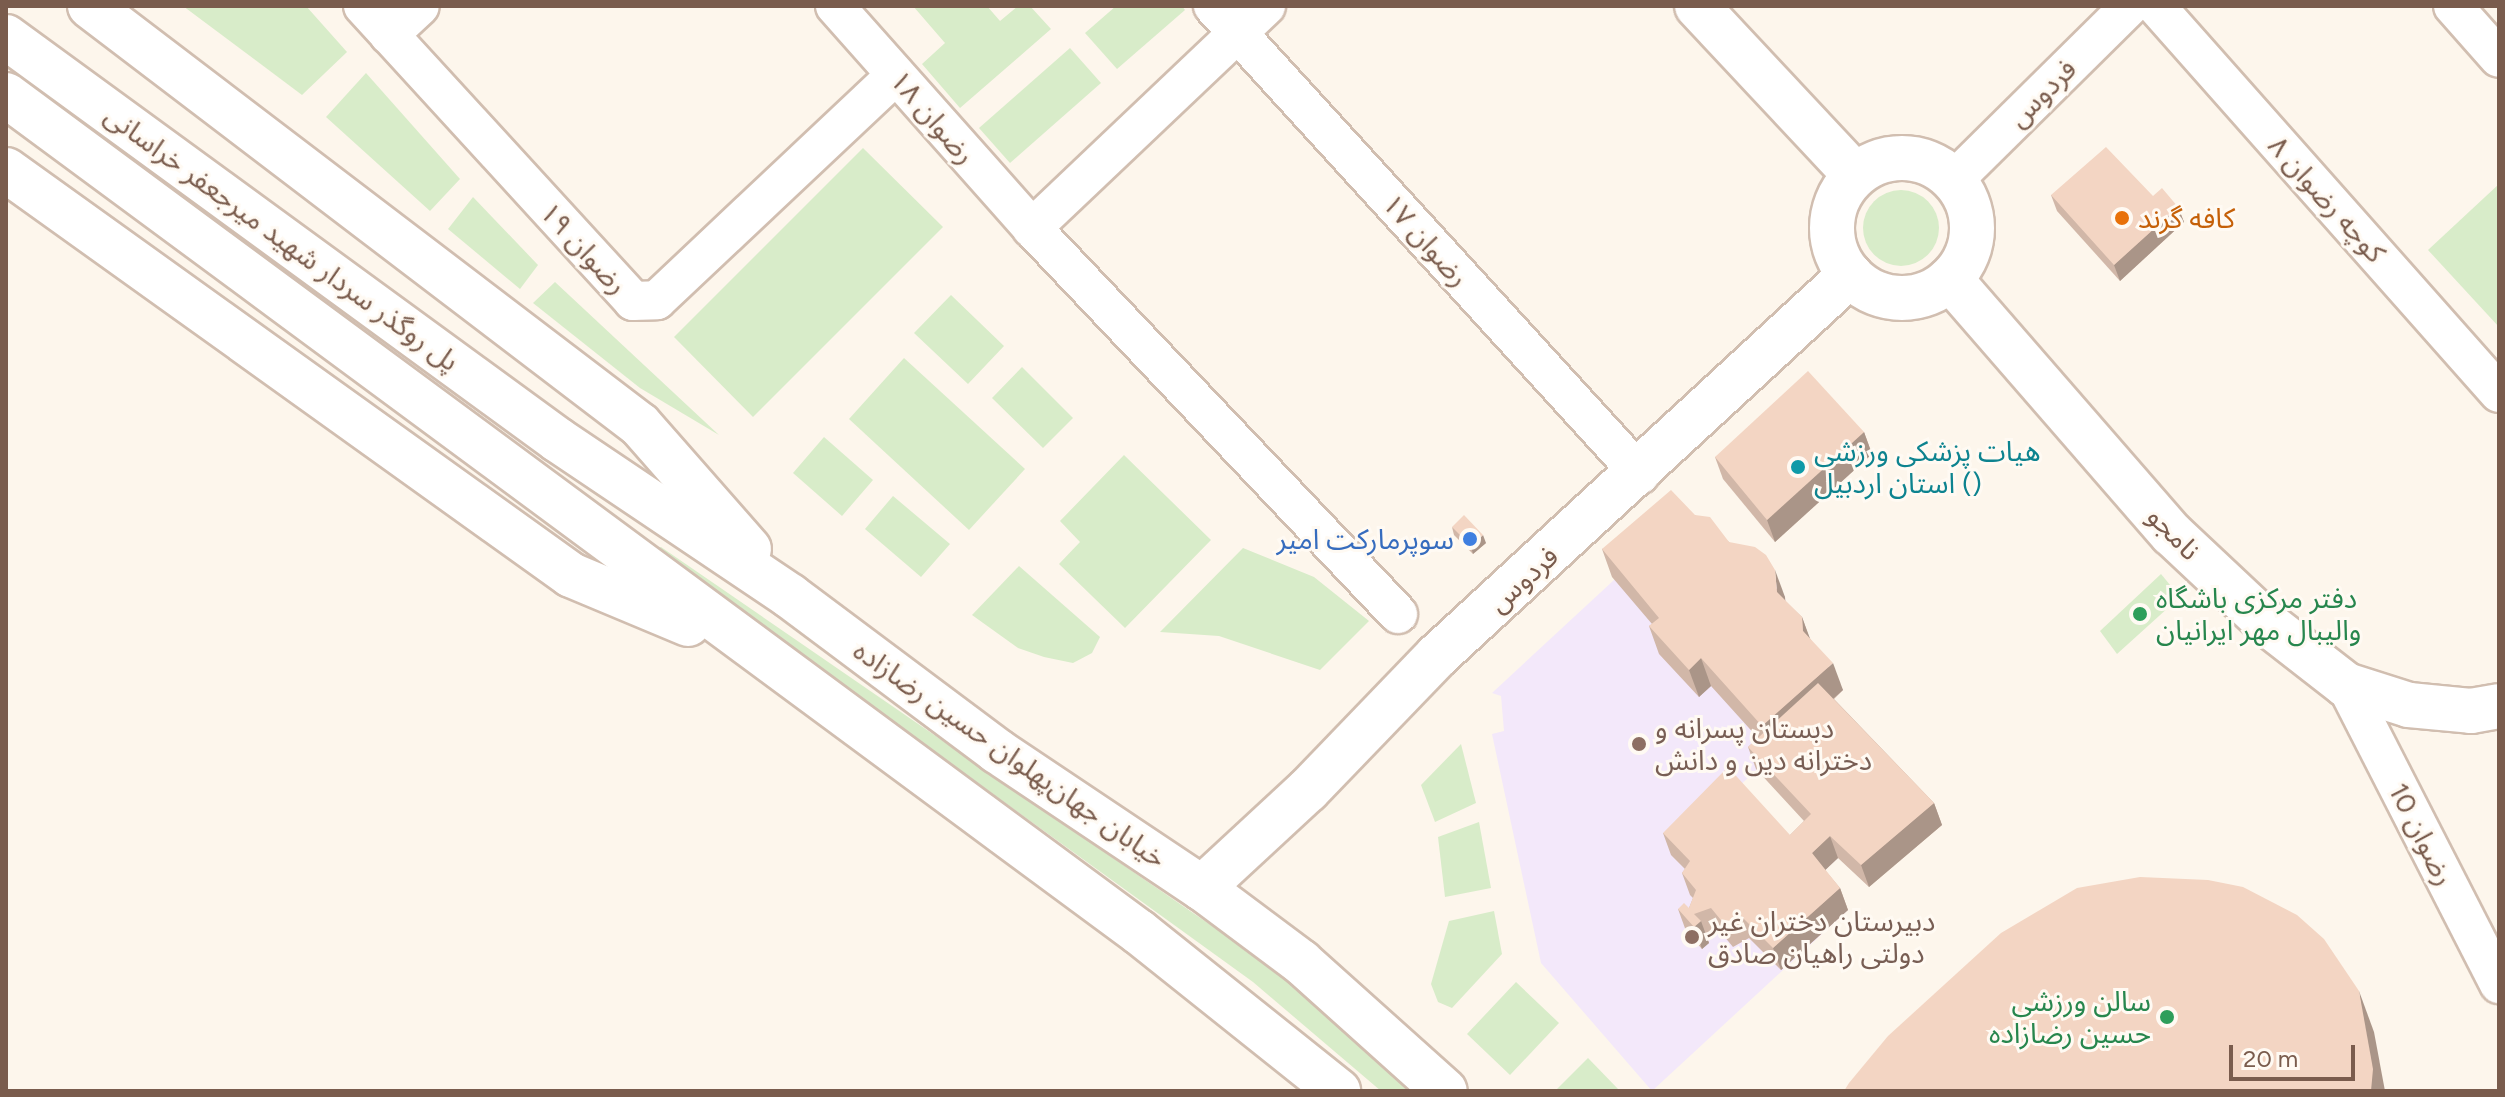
<!DOCTYPE html>
<meta charset="utf-8">
<style>
body{margin:0}
#map{position:relative;width:2505px;height:1097px;overflow:hidden;background:#fdf6ec;font-family:Figtree,"Noto Sans Arabic",sans-serif}
div>[style]{position:absolute}
.education>*{inset:0;background:#f3e8fa}
.green>*{inset:0;background:#d8ecc9}
.round{border-radius:50%}
.roads{filter:drop-shadow(2px 0 #d1beb0) drop-shadow(-2px 0 #d1beb0) drop-shadow(0 2px #d1beb0) drop-shadow(0 -2px #d1beb0)}
.street>*{height:38px;margin:-19px;padding:0 19px;transform-origin:19px;border-radius:19px;background:#fff}
.secondary>*{height:44px;margin:-22px;padding:0 22px;transform-origin:22px;border-radius:22px;background:#fff}
.secondary>.ring{margin:-22px;padding:0;box-sizing:content-box;background:none;border:44px solid #fff;border-radius:50%}
.wall>*{inset:0;background:#d1b7a8}
.shaded-wall>*{inset:0;background:#aa9588}
.building>*{inset:0;background:#f3d5c3}
.dots>*{width:22px;height:22px;translate:-50% -50%;box-sizing:border-box;border:4px solid #fffaf3;border-radius:50%}
span{translate:-50% -50%;white-space:nowrap;text-align:center;line-height:1.15;-webkit-text-stroke:6px #fffaf3;paint-order:stroke}
.street-label{font-size:28px;color:#7a5c4d}
.food-label{font-size:28px;color:#c56008}
.left{translate:0 -50%;text-align:left}
.culture-label{font-size:28px;color:#0d838f}
.shop-label{font-size:28px;color:#366cbe}
.right{translate:-100% -50%;text-align:right}
.leisure-label{font-size:28px;color:#27864d}
.education-label{font-size:28px;color:#785e54}
.frame{position:absolute;inset:0;border:8px solid #7a5c4d;pointer-events:none}
.scale{position:absolute;left:2229px;top:1045px;width:126px;height:36px;box-sizing:border-box;border:4px solid #7a5c4d;border-top:0;padding-left:10px;font-size:24px;line-height:28px;white-space:nowrap;color:#7a5c4d;-webkit-text-stroke:6px #fffaf3;paint-order:stroke}
</style>
<div id="map">
<div class="education">
<i style="clip-path:polygon(1681px 518px,1776px 583px,1785px 597px,1787px 620px,1843px 690px,1736px 789px,1798px 856px,1838px 858px,1820px 875px,1848px 910px,1652px 1091px,1541px 963px,1492px 734px,1504px 731px,1501px 696px,1492px 693px)"></i>
</div>
<div class="green">
<i style="clip-path:polygon(183px 6px,306px 6px,347px 52px,302px 95px)"></i>
<i style="clip-path:polygon(913px 6px,987px 6px,1000px 21px,1018px 6px,1030px 6px,1051px 29px,960px 108px,922px 64px,945px 43px)"></i>
<i style="clip-path:polygon(1116px 6px,1182px 6px,1185px 10px,1117px 69px,1085px 33px)"></i>
<i style="clip-path:polygon(1070px 48px,1101px 83px,1010px 163px,979px 128px)"></i>
<i style="clip-path:polygon(366px 73px,460px 179px,430px 211px,326px 117px)"></i>
<i style="clip-path:polygon(863px 148px,943px 227px,753px 417px,674px 337px)"></i>
<i style="clip-path:polygon(2499px 184px,2499px 327px,2428px 250px)"></i>
<i class="round" style="left:1863px;top:190px;width:76px;height:76px"></i>
<i style="clip-path:polygon(473px 197px,538px 265px,520px 289px,448px 229px)"></i>
<i style="clip-path:polygon(555px 282px,719px 435px,640px 388px,533px 303px)"></i>
<i style="clip-path:polygon(951px 295px,1004px 346px,968px 384px,914px 333px)"></i>
<i style="clip-path:polygon(904px 358px,1025px 469px,969px 530px,849px 419px)"></i>
<i style="clip-path:polygon(1022px 367px,1073px 418px,1043px 448px,992px 398px)"></i>
<i style="clip-path:polygon(824px 437px,873px 480px,842px 516px,793px 473px)"></i>
<i style="clip-path:polygon(1124px 455px,1211px 540px,1125px 628px,1059px 564px,1080px 542px,1060px 521px)"></i>
<i style="clip-path:polygon(893px 496px,950px 544px,921px 577px,865px 529px)"></i>
<i style="clip-path:polygon(661px 547px,1286px 977px,1415px 1091px,1381px 1091px,1253px 982px,654px 549px)"></i>
<i style="clip-path:polygon(1243px 548px,1314px 577px,1369px 621px,1320px 670px,1219px 636px,1160px 632px)"></i>
<i style="clip-path:polygon(1019px 566px,1100px 637px,1092px 653px,1073px 663px,1044px 657px,1018px 648px,972px 615px)"></i>
<i style="clip-path:polygon(2161px 574px,2180px 597px,2117px 654px,2100px 631px)"></i>
<i style="clip-path:polygon(1461px 744px,1476px 803px,1435px 822px,1421px 785px)"></i>
<i style="clip-path:polygon(1479px 822px,1491px 888px,1445px 897px,1438px 837px)"></i>
<i style="clip-path:polygon(1494px 911px,1502px 954px,1452px 1008px,1438px 1002px,1431px 984px,1449px 921px)"></i>
<i style="clip-path:polygon(1516px 982px,1559px 1023px,1510px 1075px,1467px 1034px)"></i>
<i style="clip-path:polygon(1588px 1058px,1620px 1091px,1555px 1091px)"></i>
</div>
<div class="roads">
<div class="street">
<i style="left:363px;top:6px;width:400px;rotate:47.5deg"></i>
<i style="left:633px;top:301px;width:24px;rotate:-2deg"></i>
<i style="left:657px;top:300px;width:328px;rotate:-43.3deg"></i>
<i style="left:835px;top:6px;width:297px;rotate:48.4deg"></i>
<i style="left:1213px;top:6px;width:634px;rotate:47.62deg"></i>
<i style="left:1266px;top:6px;width:323px;rotate:136.5deg"></i>
<i style="left:1032px;top:228px;width:532px;rotate:46.52deg"></i>
<i style="left:2156px;top:6px;width:517px;rotate:48.45deg"></i>
<i style="left:2453px;top:6px;width:69px;rotate:48.5deg"></i>
<i style="left:389px;top:35px;width:42px;rotate:-43.1deg"></i>
<i style="left:1954px;top:180px;width:247px;rotate:-44.7deg"></i>
<i style="left:2346px;top:685px;width:336px;rotate:62.9deg"></i>
</div>
<div class="secondary">
<i style="left:90px;top:6px;width:691px;rotate:37.3deg"></i>
<i style="left:640px;top:425px;width:165px;rotate:48.7deg"></i>
<i style="left:1697px;top:6px;width:231px;rotate:46.9deg"></i>
<i style="left:6px;top:37px;width:683px;rotate:36.13deg"></i>
<i style="left:558px;top:440px;width:280px;rotate:33.9deg"></i>
<i style="left:790px;top:596px;width:259px;rotate:36.8deg"></i>
<i style="left:997px;top:751px;width:247px;rotate:33.8deg"></i>
<i style="left:1202px;top:888px;width:124px;rotate:36.8deg"></i>
<i style="left:1301px;top:962px;width:193px;rotate:41.9deg"></i>
<i style="left:6px;top:95px;width:1409px;rotate:36.46deg"></i>
<i style="left:1139px;top:932px;width:255px;rotate:38.6deg"></i>
<i class="ring" style="left:1832px;top:158px;width:96px;height:96px"></i>
<i style="left:6px;top:170px;width:695px;rotate:35.63deg"></i>
<i style="left:571px;top:575px;width:127px;rotate:22.7deg"></i>
<i style="left:1950px;top:279px;width:338px;rotate:49deg"></i>
<i style="left:2172px;top:534px;width:133px;rotate:43.2deg"></i>
<i style="left:2269px;top:625px;width:98px;rotate:37.9deg"></i>
<i style="left:2346px;top:685px;width:66px;rotate:17.6deg"></i>
<i style="left:2409px;top:705px;width:62px;rotate:5.5deg"></i>
<i style="left:2471px;top:711px;width:28px;rotate:-10deg"></i>
<i style="left:1202px;top:888px;width:144px;rotate:-42.8deg"></i>
<i style="left:1308px;top:790px;width:186px;rotate:-46.1deg"></i>
<i style="left:1437px;top:656px;width:562px;rotate:-42.69deg"></i>
</div>
</div>
<div class="wall">
<i style="clip-path:polygon(2051px 195px,2153px 196px,2178px 207px,2184px 222px,2120px 281px,2057px 211px)"></i>
<i style="clip-path:polygon(1864px 432px,1872px 454px,1775px 542px,1723px 479px,1715px 457px)"></i>
<i style="clip-path:polygon(1695px 515px,1729px 542px,1785px 597px,1785px 601px,1802px 617px,1809px 637px,1843px 690px,1834px 699px,1934px 803px,1942px 825px,1869px 887px,1838px 858px,1825px 870px,1840px 888px,1848px 910px,1781px 970px,1749px 938px,1733px 947px,1719px 930px,1706px 934px,1709px 943px,1702px 949px,1686px 931px,1678px 909px,1689px 908px,1693px 898px,1690px 895px,1682px 873px,1685px 869px,1671px 855px,1663px 833px,1790px 835px,1804px 821px,1756px 769px,1748px 747px,1758px 738px,1711px 686px,1699px 697px,1659px 654px,1649px 626px,1652px 624px,1612px 577px,1602px 549px)"></i>
<i style="clip-path:polygon(1452px 527px,1486px 543px,1473px 554px,1454px 535px)"></i>
</div>
<div class="shaded-wall">
<i style="clip-path:polygon(2178px 207px,2184px 222px,2120px 281px,2114px 265px)"></i>
<i style="clip-path:polygon(1864px 432px,1872px 454px,1775px 542px,1767px 520px)"></i>
<i style="clip-path:polygon(1483px 535px,1486px 543px,1473px 554px,1471px 546px)"></i>
<i style="clip-path:polygon(1775px 570px,1785px 597px,1787px 620px,1777px 592px)"></i>
<i style="clip-path:polygon(1802px 617px,1812px 644px,1803px 631px)"></i>
<i style="clip-path:polygon(1701px 658px,1711px 686px,1699px 697px,1689px 670px)"></i>
<i style="clip-path:polygon(1833px 663px,1843px 690px,1772px 753px,1762px 726px)"></i>
<i style="clip-path:polygon(1934px 803px,1942px 825px,1869px 887px,1861px 865px)"></i>
<i style="clip-path:polygon(1830px 836px,1838px 858px,1820px 875px,1812px 853px)"></i>
<i style="clip-path:polygon(1840px 888px,1848px 910px,1781px 970px,1773px 948px)"></i>
<i style="clip-path:polygon(1701px 921px,1709px 943px,1702px 949px,1694px 927px)"></i>
<i style="clip-path:polygon(2359px 991px,2374px 1032px,2385px 1091px,2371px 1091px)"></i>
</div>
<div class="building">
<i style="clip-path:polygon(2106px 147px,2153px 196px,2162px 188px,2178px 207px,2114px 265px,2051px 195px)"></i>
<i style="clip-path:polygon(1808px 371px,1864px 432px,1767px 520px,1715px 457px)"></i>
<i style="clip-path:polygon(1671px 490px,1695px 515px,1710px 517px,1729px 542px,1755px 547px,1766px 555px,1775px 570px,1777px 592px,1802px 617px,1803px 631px,1833px 663px,1762px 726px,1701px 658px,1689px 670px,1649px 626px,1659px 618px,1602px 549px)"></i>
<i style="clip-path:polygon(1464px 515px,1483px 535px,1471px 546px,1452px 527px)"></i>
<i style="clip-path:polygon(1818px 683px,1934px 803px,1861px 865px,1830px 836px,1812px 853px,1840px 888px,1773px 948px,1741px 916px,1725px 925px,1711px 908px,1694px 914px,1701px 921px,1694px 927px,1678px 909px,1684px 903px,1689px 908px,1696px 890px,1682px 873px,1690px 861px,1663px 833px,1728px 767px,1790px 835px,1811px 814px,1748px 747px)"></i>
<i style="clip-path:polygon(2140px 877px,2208px 880px,2243px 887px,2297px 915px,2324px 939px,2359px 991px,2373px 1069px,2371px 1091px,1844px 1091px,1849px 1083px,1888px 1036px,2001px 933px,2077px 888px)"></i>
</div>
<div class="dots">
<i style="left:2122px;top:218px;background:#e8710a"></i>
<i style="left:1798px;top:467px;background:#0f9aa8"></i>
<i style="left:1470px;top:539px;background:#3f7fe0"></i>
<i style="left:2140px;top:614px;background:#2e9e5b"></i>
<i style="left:1639px;top:744px;background:#8d6e63"></i>
<i style="left:1692px;top:937px;background:#8d6e63"></i>
<i style="left:2167px;top:1017px;background:#2e9e5b"></i>
</div>
<div class="street-label">
<span style="left:2042px;top:93px;rotate:-45deg">فردوس</span>
<span style="left:933px;top:117px;rotate:49deg">رضوان ۱۸</span>
<span style="left:2327px;top:199px;rotate:48deg">کوچه رضوان ۸</span>
<span style="left:282px;top:238px;rotate:36deg">پل روگذر سردار شهید میرجعفر خراسانی</span>
<span style="left:1426px;top:240px;rotate:48deg">رضوان ۱۷</span>
<span style="left:584px;top:248px;rotate:47deg">رضوان ۱۹</span>
<span style="left:2174px;top:533px;rotate:46deg">نامجو</span>
<span style="left:1523px;top:579px;rotate:-42deg">فردوس</span>
<span style="left:1010px;top:754px;rotate:35deg">خیابان جهان‌پهلوان حسین رضا‌زاده</span>
<span style="left:2422px;top:834px;rotate:63deg">رضوان 10</span>
</div>
<div class="food-label">
<span class="left" style="left:2138px;top:218px">کافه گرند</span>
</div>
<div class="culture-label">
<span class="left" style="left:1814px;top:467px">هیات پزشکی ورزشی<br>استان اردبیل ()</span>
</div>
<div class="shop-label">
<span class="right" style="left:1454px;top:539px">سوپرمارکت امیر</span>
</div>
<div class="leisure-label">
<span class="left" style="left:2156px;top:614px">دفتر مرکزی باشگاه<br>والیبال مهر ایرانیان</span>
<span class="right" style="left:2151px;top:1017px">سالن ورزشی<br>حسین رضا‌زاده</span>
</div>
<div class="education-label">
<span class="left" style="left:1655px;top:744px">دبستان پسرانه و<br>دخترانه دین و دانش</span>
<span class="left" style="left:1708px;top:937px">دبیرستان دختران غیر<br>دولتی راهیان صادق</span>
</div>
<div class="frame"></div>
<div class="scale">20 m</div>
</div>
